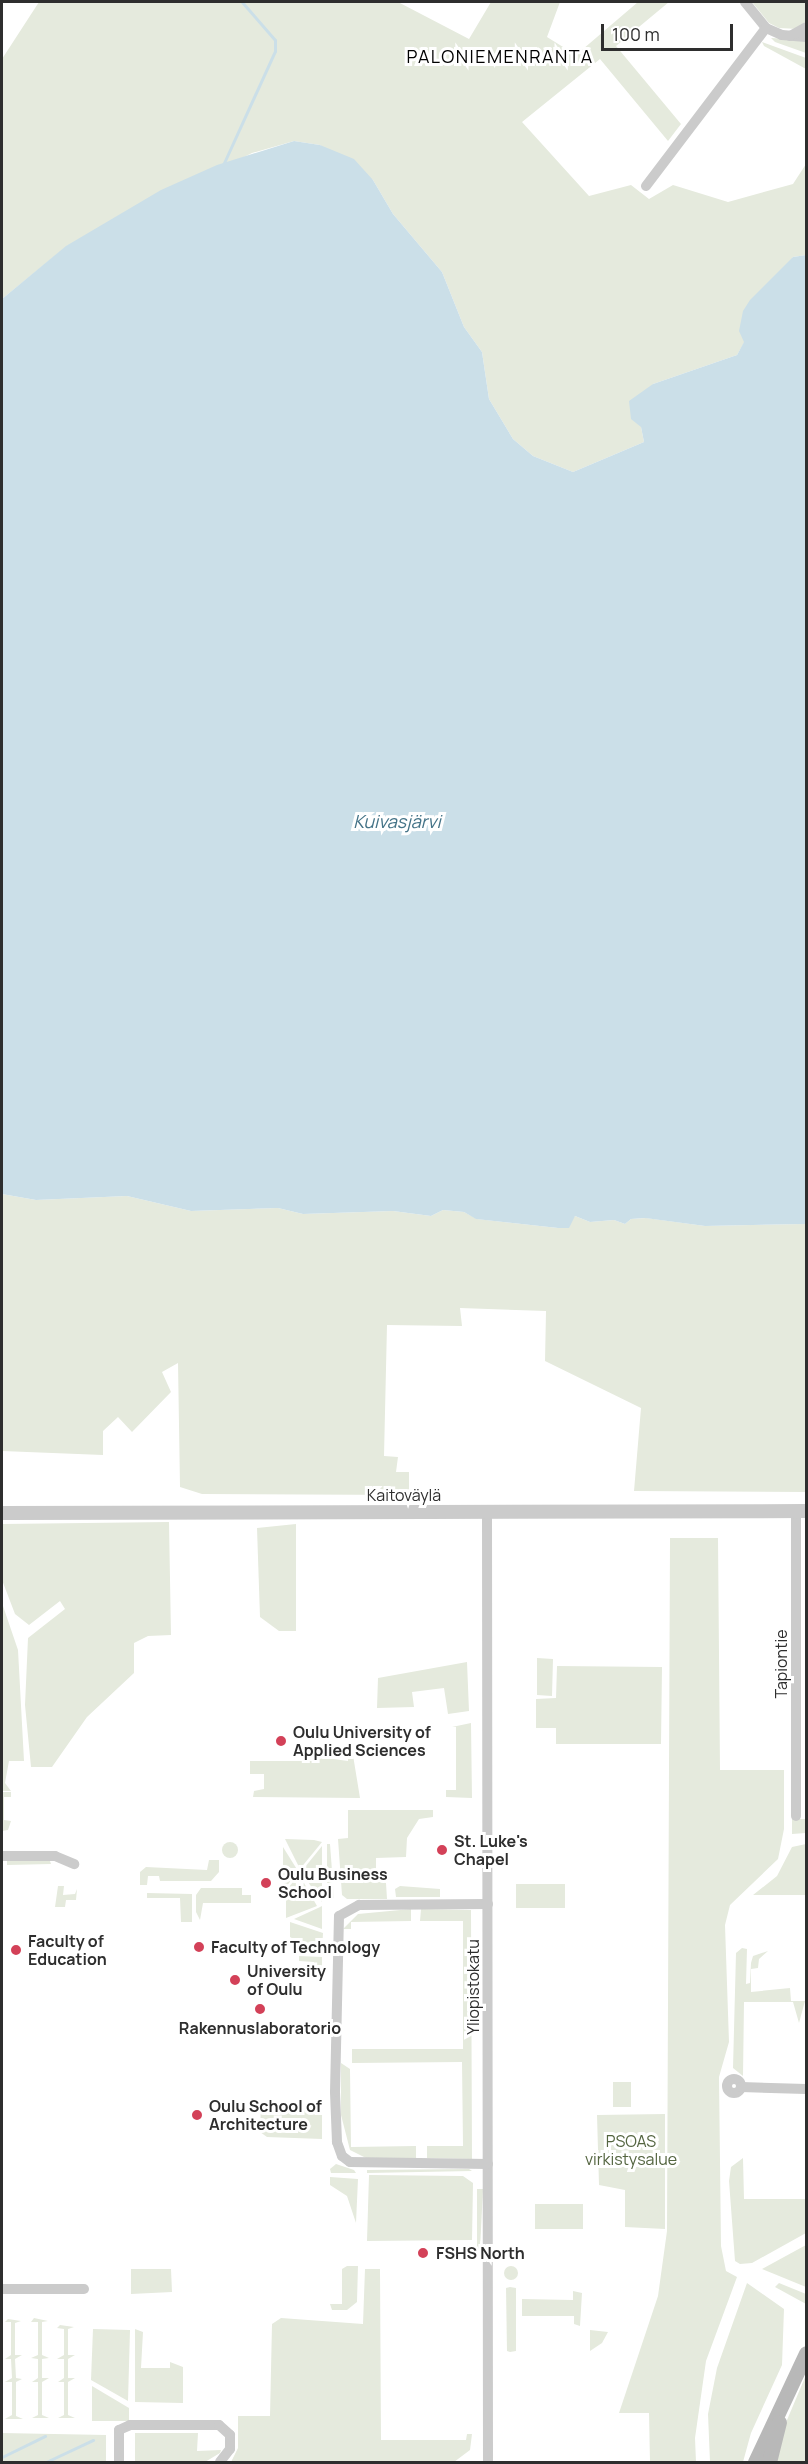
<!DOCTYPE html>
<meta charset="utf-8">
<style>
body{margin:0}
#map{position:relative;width:808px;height:2464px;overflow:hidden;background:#fff;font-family:Manrope,sans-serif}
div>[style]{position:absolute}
.green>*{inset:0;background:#e5eadd}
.round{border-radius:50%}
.water>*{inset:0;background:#cbdfe8}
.stream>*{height:3px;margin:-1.5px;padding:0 1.5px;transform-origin:1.5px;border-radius:1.5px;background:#cbdfe8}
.minor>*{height:10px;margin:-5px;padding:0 5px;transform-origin:5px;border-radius:5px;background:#cbcbcb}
.minor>.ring{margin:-5px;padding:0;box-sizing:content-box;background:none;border:10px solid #cbcbcb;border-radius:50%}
.tertiary>*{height:14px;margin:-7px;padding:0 7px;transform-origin:7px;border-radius:7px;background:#cbcbcb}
.secondary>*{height:15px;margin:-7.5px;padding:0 7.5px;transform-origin:7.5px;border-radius:7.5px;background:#b8b8b8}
.dots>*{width:16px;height:16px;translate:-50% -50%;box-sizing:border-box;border:3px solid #fff;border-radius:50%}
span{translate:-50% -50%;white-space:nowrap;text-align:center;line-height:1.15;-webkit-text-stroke:6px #fff;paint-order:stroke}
.street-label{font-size:16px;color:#2e2e2e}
.poi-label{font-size:16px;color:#2e2e2e;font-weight:700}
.left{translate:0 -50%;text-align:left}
.park-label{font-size:16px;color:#546540}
.neighbourhood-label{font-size:18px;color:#000;letter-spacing:1.5px}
.water-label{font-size:18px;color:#447387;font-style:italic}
.frame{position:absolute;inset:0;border:3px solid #2e2e2e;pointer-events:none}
.scale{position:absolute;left:601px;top:24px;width:132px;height:27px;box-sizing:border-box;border:3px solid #2e2e2e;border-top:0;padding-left:8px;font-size:18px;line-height:21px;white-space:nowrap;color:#2e2e2e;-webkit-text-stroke:4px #fff;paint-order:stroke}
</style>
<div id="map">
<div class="green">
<i style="clip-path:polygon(39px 2px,398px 2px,469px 39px,491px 2px,560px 2px,547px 37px,576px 55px,638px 2px,669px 2px,616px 46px,681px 124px,668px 141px,600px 59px,522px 122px,589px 196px,631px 185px,649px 199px,673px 185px,728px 202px,793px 184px,806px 164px,806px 255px,793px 257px,737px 355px,653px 384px,641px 427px,644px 442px,573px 472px,533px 456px,513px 439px,489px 399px,482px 352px,464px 327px,442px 272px,393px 214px,373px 180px,320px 145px,294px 141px,252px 153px,67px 246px,2px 299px,2px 59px)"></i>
<i style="clip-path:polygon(752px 2px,806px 2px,806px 21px,798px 29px,779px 28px,769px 23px)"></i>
<i style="clip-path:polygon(771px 38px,806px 40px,806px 53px,775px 42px)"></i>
<i style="clip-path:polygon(762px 42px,806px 58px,806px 69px,764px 46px)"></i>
<i style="clip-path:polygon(2px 1194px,36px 1200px,127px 1196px,191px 1211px,278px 1208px,303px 1214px,393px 1211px,431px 1216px,443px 1210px,464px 1212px,477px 1219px,558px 1228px,575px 1216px,590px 1222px,614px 1220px,625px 1224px,631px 1219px,646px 1218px,705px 1226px,806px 1224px,806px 1492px,634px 1491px,641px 1408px,545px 1361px,546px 1311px,460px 1308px,462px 1326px,387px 1325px,384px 1456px,398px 1457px,396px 1472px,409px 1472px,409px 1495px,202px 1494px,180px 1487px,178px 1363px,162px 1372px,171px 1392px,132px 1432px,118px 1417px,103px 1431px,103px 1455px,2px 1451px)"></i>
<i style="clip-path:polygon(169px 1522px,171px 1635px,148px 1636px,134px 1643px,134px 1673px,87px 1717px,52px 1767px,31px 1767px,25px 1705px,28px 1638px,65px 1609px,60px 1601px,29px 1625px,15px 1614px,2px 1580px,2px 1524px)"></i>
<i style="clip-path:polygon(296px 1524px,296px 1631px,279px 1631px,260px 1617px,257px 1528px)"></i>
<i style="clip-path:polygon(670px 1538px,718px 1538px,720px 1770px,784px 1770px,784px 1829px,778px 1859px,730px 1905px,725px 1925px,729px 2042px,719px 2077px,721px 2246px,726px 2271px,737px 2277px,706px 2361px,695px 2438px,696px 2462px,650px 2462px,649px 2413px,619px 2413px,658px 2296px,667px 2231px)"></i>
<i style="clip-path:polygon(2px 1603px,18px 1650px,24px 1761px,9px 1761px,5px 1783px,11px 1791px,2px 1791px)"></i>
<i style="clip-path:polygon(537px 1658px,553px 1659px,552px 1696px,537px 1695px)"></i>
<i style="clip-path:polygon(467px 1662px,469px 1711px,448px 1714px,444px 1688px,412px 1692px,414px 1707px,377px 1708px,378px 1678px)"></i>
<i style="clip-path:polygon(557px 1666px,662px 1667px,661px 1744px,556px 1744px,556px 1728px,536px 1728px,536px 1699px,556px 1698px)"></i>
<i style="clip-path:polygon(471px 1723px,472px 1798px,446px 1797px,446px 1790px,456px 1790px,456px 1727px,452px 1727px)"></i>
<i style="clip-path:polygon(348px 1749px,352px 1749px,360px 1798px,253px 1797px,254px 1791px,264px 1789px,264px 1774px,250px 1774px,250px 1761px,312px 1761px,312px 1756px,348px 1761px)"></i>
<i style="clip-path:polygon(2px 1792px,11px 1792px,11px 1797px,4px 1797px,4px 1820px,11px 1821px,8px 1830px,2px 1831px)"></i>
<i style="clip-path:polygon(348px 1810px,433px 1810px,433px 1817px,419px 1819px,407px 1838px,406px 1857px,376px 1858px,376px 1876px,386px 1883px,387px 1899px,347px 1899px,342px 1895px,338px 1839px,348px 1838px)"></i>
<i style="clip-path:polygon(792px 1819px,806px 1819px,806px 1833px,792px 1834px)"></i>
<i style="clip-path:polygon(285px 1839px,314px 1840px,322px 1842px,300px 1869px)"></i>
<i class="round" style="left:222px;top:1842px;width:16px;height:16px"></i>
<i style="clip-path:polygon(327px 1844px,330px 1844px,334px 1898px,327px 1900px)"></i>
<i style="clip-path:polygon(806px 1844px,806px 1895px,753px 1895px,777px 1876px,792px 1847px)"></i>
<i style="clip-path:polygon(322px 1846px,322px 1902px,301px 1872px)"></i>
<i style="clip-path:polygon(283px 1847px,298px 1871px,283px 1891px)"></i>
<i style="clip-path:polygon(7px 1860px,50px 1861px,51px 1864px,7px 1865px)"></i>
<i style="clip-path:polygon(209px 1860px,219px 1860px,219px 1872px,211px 1881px,160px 1881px,159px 1876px,148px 1876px,147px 1885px,140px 1885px,140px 1872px,146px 1867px,207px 1870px)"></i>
<i style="clip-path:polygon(299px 1874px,317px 1906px,286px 1918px,286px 1891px)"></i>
<i style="clip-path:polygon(516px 1884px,565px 1884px,565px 1908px,516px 1908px)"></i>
<i style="clip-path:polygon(58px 1886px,64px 1886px,63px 1895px,75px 1894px,77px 1889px,76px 1900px,66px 1900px,65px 1907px,55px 1907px)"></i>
<i style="clip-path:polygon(400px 1886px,440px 1889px,440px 1897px,396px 1897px,395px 1889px)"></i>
<i style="clip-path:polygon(201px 1888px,242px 1888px,242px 1895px,251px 1895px,251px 1903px,203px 1903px,200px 1920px,196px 1912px,196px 1895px)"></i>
<i style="clip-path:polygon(147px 1893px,192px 1894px,192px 1922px,203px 1922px,181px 1922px,180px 1898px,147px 1898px)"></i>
<i style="clip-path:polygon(322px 1906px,322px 1929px,294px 1919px,318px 1908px)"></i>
<i style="clip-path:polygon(411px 1909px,411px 1921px,351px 1922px,351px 1929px,343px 1929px,358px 1914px)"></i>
<i style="clip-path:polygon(421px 1909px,471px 1910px,472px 2159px,427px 2158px,427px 2146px,463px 2146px,462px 2062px,352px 2063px,352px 2049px,463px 2049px,463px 1921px,420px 1921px)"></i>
<i style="clip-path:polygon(290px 1922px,323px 1933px,322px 1952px,298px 1952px,299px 1942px,290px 1937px)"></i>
<i style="clip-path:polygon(742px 1948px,747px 1949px,746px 1984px,750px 1983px,751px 1963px,753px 1956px,768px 1951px,759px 1959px,758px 1968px,751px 1969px,751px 1992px,790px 1988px,791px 2001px,805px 2001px,799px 2023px,793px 2002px,744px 2002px,743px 2076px,733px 2068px,736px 1953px)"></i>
<i style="clip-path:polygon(299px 1956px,322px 1957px,322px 1981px,314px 1974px,314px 1962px,299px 1961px)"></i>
<i style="clip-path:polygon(341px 2063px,350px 2069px,351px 2147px,416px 2146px,416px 2159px,366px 2158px,350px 2150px,341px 2115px)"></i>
<i style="clip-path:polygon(613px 2082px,631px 2082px,631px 2107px,613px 2107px)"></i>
<i style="clip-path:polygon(261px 2104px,322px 2111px,322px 2139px,267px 2137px,260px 2132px)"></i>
<i style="clip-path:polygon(665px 2114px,665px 2229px,625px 2227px,625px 2190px,599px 2185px,597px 2115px)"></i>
<i style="clip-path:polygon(743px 2158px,744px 2199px,806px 2199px,806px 2233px,752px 2263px,740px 2264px,735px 2261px,729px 2181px,731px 2167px)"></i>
<i style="clip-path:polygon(336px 2164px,354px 2170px,356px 2173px,331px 2173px,330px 2169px)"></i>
<i style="clip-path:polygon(367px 2170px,469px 2169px,472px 2171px,367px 2173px)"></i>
<i style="clip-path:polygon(369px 2175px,463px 2176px,473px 2183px,472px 2240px,367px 2241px)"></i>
<i style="clip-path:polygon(330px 2177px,358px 2179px,356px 2223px,347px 2196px,330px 2185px)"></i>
<i style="clip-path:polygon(477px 2189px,483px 2189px,480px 2249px,477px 2249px)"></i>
<i style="clip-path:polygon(535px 2204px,583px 2204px,583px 2229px,535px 2229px)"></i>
<i style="clip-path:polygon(806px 2245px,806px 2287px,762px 2269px)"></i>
<i class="round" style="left:504px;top:2266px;width:14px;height:14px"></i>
<i style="clip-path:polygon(347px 2266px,358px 2266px,357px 2302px,347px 2310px,332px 2310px,330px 2304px,342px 2304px,342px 2269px)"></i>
<i style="clip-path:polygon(131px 2269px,171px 2269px,172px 2292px,131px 2294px)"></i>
<i style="clip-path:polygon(365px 2269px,380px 2269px,381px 2440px,466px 2440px,467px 2434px,472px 2434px,470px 2450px,454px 2462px,231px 2462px,238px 2448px,238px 2416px,270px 2416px,272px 2324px,281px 2318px,363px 2324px)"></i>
<i style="clip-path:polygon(747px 2283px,784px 2309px,782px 2365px,751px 2433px,743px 2462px,710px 2462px,708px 2414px,717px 2368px)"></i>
<i style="clip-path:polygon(779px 2283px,806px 2294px,806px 2304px,775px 2287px)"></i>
<i style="clip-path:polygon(510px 2287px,516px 2288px,516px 2351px,510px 2352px,507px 2351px,506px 2288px)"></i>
<i style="clip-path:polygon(573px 2291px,582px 2293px,580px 2326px,574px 2324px,574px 2316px,522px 2316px,522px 2299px,573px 2300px)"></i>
<i style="clip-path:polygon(34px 2318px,48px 2321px,42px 2322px,42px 2355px,49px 2358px,42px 2359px,42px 2378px,49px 2378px,42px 2382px,42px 2415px,49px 2418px,32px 2418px,38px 2415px,38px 2382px,32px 2382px,38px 2378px,38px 2359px,31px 2358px,38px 2355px,38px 2322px,31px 2322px)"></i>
<i style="clip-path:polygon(8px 2319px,21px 2321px,15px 2323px,15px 2355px,22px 2355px,15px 2359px,16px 2378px,22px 2379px,16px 2382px,16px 2416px,23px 2419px,5px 2419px,12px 2415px,12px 2382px,5px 2382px,12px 2378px,11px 2359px,5px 2359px,11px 2355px,11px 2322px,5px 2322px)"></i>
<i style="clip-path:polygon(60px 2325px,74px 2327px,68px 2329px,68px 2355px,75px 2355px,68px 2359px,68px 2378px,75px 2378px,68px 2382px,68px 2415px,75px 2418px,58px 2418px,64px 2415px,64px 2382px,58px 2382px,64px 2378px,64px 2359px,57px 2359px,64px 2355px,64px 2329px,57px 2328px)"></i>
<i style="clip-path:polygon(93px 2329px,130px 2330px,128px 2401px,91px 2380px)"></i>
<i style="clip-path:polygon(135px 2329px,143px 2332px,141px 2368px,170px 2368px,170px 2362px,183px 2367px,183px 2403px,135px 2402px)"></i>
<i style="clip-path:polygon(590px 2330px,608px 2332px,602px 2343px,590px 2351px)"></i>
<i style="clip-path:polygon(806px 2375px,806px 2462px,774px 2462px,779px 2439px)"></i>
<i style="clip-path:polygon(92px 2386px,129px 2408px,129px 2421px,92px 2421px)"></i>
<i style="clip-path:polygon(2px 2433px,106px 2435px,106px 2462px,2px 2462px)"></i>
<i style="clip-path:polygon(135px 2433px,198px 2433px,197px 2451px,221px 2450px,220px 2453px,205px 2462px,135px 2462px)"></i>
</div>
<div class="water">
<i style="clip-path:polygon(294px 141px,320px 145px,354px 159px,373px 180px,393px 214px,442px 272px,464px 327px,482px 352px,489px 399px,513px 439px,533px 456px,573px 472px,644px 442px,641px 427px,631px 419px,629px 401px,653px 384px,737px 355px,744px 342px,739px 331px,743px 311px,750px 300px,793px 257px,806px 255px,806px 1224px,705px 1226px,645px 1218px,631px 1219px,625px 1224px,614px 1220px,590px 1222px,575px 1216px,569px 1228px,558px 1228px,476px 1219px,464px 1212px,443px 1210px,431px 1216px,393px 1211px,303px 1214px,278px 1208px,191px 1211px,127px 1196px,36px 1200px,2px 1194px,2px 299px,66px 246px,161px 190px,217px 165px)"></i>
</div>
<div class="stream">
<i style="left:223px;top:165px;width:125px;rotate:-65.5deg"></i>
<i style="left:275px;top:51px;width:11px;rotate:-90deg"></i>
<i style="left:275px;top:40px;width:50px;rotate:-131deg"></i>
<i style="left:2px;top:2457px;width:48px;rotate:-26deg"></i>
<i style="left:46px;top:2462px;width:52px;rotate:-25.1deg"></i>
</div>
<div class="minor">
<i style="left:745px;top:2px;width:33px;rotate:51deg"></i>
<i style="left:766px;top:28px;width:17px;rotate:24deg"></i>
<i style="left:782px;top:35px;width:24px;rotate:5deg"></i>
<i style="left:790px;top:36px;width:18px;rotate:-29deg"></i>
<i style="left:646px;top:186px;width:198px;rotate:-52.8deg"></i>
<i style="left:487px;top:1511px;width:951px;rotate:89.94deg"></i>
<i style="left:796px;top:1511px;width:305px;rotate:90deg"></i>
<i style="left:2px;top:1856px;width:53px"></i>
<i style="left:55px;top:1856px;width:21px;rotate:23deg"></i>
<i class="ring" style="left:727px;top:2079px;width:4px;height:4px"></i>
<i style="left:741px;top:2087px;width:65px;rotate:1.8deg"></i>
<i style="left:488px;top:2164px;width:138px;rotate:-179.2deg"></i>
<i style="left:350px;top:2162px;width:10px;rotate:-143deg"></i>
<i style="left:342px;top:2156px;width:15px;rotate:-110deg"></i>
<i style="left:337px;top:2142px;width:50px;rotate:-92.3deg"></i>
<i style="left:335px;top:2092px;width:176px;rotate:-88.7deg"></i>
<i style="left:339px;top:1916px;width:23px;rotate:-29deg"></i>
<i style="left:359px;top:1905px;width:129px;rotate:-0.4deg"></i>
<i style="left:2px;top:2289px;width:82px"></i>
<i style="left:119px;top:2462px;width:32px;rotate:-90deg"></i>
<i style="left:119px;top:2430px;width:12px;rotate:-24deg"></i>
<i style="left:130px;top:2425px;width:89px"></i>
<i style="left:219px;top:2425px;width:15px;rotate:42deg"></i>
<i style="left:230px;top:2435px;width:14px;rotate:90deg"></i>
<i style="left:230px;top:2449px;width:16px;rotate:128deg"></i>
</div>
<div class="tertiary">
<i style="left:2px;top:1513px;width:804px;rotate:-0.14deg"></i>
</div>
<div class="secondary">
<i style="left:755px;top:2462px;width:120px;rotate:-64.9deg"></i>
<i style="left:769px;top:2462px;width:41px;rotate:-76deg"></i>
</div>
<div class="dots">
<i style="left:281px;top:1741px;background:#d34158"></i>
<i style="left:442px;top:1850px;background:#d34158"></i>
<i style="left:266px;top:1883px;background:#d34158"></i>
<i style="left:199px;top:1947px;background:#d34158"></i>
<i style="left:16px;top:1950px;background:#d34158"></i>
<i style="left:235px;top:1980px;background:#d34158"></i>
<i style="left:260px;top:2009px;background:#d34158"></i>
<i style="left:197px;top:2115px;background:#d34158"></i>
<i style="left:423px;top:2253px;background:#d34158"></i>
</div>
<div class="street-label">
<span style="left:404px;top:1495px">Kaitoväylä</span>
<span style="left:781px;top:1664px;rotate:-90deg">Tapiontie</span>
<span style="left:473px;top:1987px;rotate:-90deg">Yliopistokatu</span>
</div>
<div class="poi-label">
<span class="left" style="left:293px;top:1741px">Oulu University of<br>Applied Sciences</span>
<span class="left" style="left:454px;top:1850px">St. Luke's<br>Chapel</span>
<span class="left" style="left:278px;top:1883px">Oulu Business<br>School</span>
<span class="left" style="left:28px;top:1950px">Faculty of<br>Education</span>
<span class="left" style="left:211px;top:1947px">Faculty of Technology</span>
<span class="left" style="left:247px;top:1980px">University<br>of Oulu</span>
<span style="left:260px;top:2028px">Rakennuslaboratorio</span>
<span class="left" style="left:209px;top:2115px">Oulu School of<br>Architecture</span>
<span class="left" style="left:436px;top:2253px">FSHS North</span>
</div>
<div class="park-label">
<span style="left:631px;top:2150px">PSOAS<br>virkistysalue</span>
</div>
<div class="neighbourhood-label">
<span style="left:500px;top:56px">PALONIEMENRANTA</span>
</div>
<div class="water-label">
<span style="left:397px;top:821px">Kuivasjärvi</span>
</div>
<div class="frame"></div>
<div class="scale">100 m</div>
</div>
